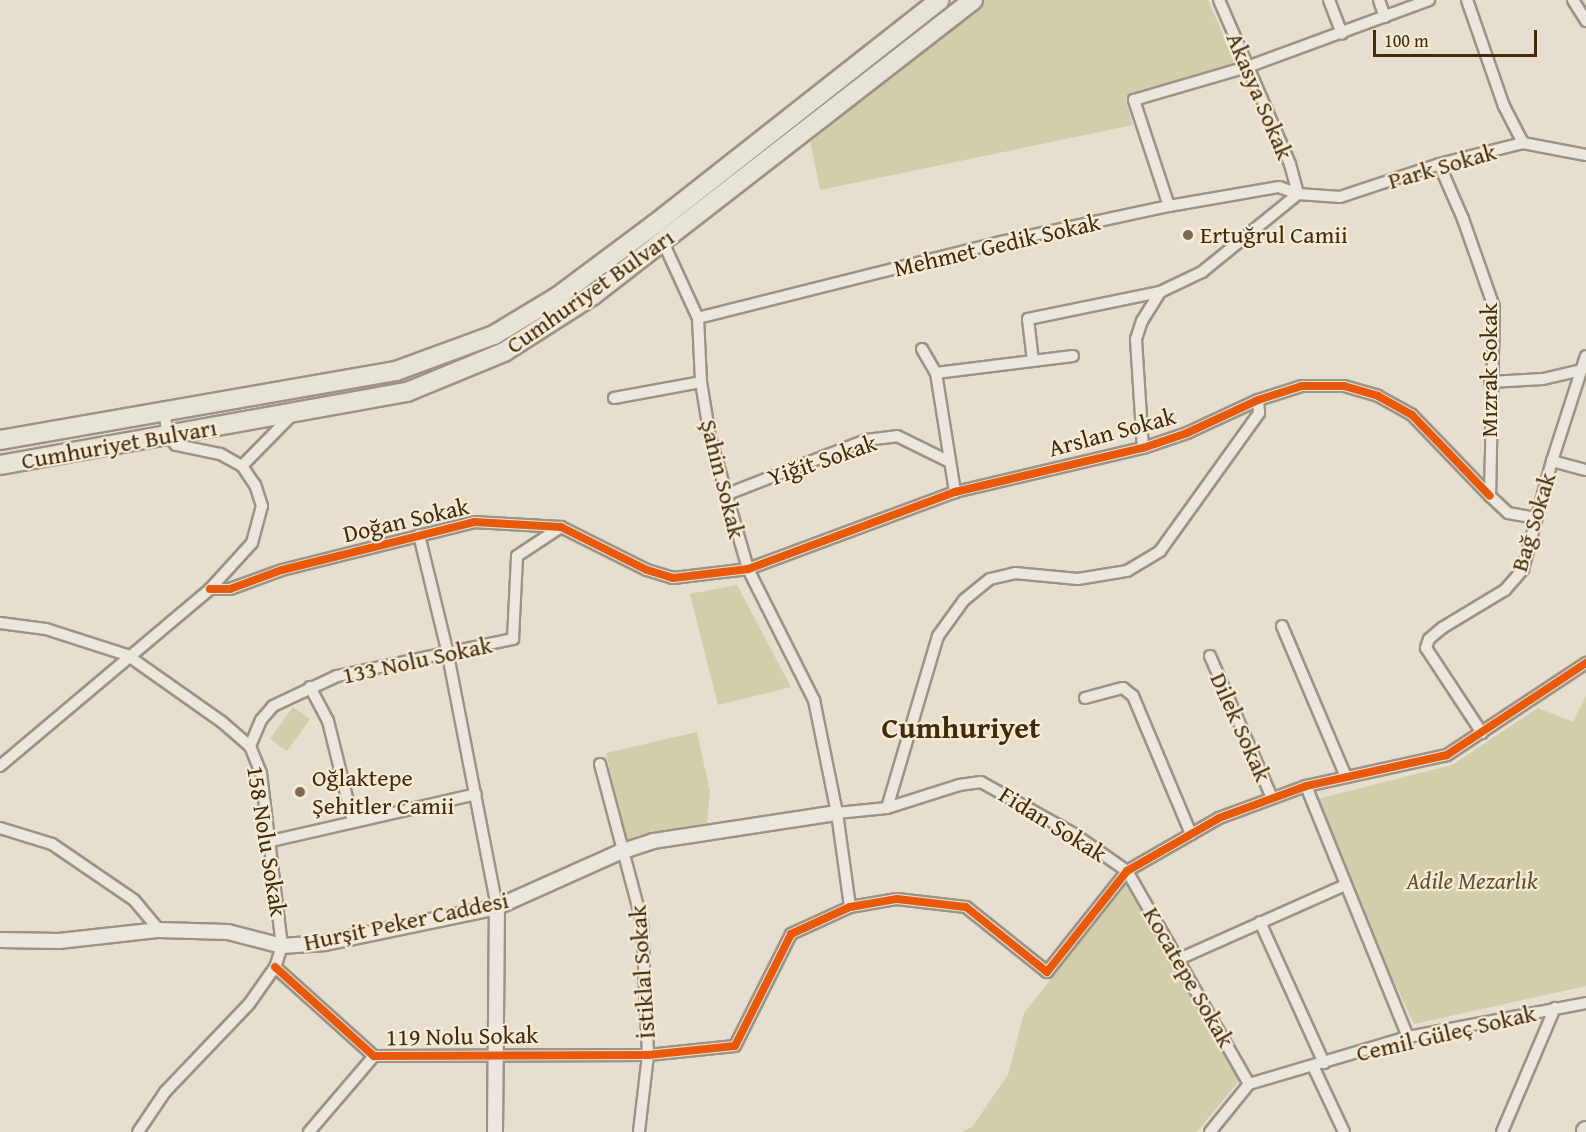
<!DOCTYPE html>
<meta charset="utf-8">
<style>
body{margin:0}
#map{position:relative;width:1586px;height:1132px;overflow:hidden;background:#e6dece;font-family:"Gentium Book Plus",serif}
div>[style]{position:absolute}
.green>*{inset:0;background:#d2ceab}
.roads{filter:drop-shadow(2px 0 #9b9385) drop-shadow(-2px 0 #9b9385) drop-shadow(0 2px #9b9385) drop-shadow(0 -2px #9b9385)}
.minor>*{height:10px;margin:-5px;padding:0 5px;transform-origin:5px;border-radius:5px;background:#ebe6de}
.tertiary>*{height:14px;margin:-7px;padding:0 7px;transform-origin:7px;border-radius:7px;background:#ebe6de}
.primary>*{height:18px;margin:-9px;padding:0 9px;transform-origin:9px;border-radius:9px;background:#e8e3d9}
.cycleway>*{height:8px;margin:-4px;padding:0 4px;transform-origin:4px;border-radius:4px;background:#e8590c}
.dots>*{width:16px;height:16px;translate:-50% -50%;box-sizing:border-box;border:3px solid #f5ecd8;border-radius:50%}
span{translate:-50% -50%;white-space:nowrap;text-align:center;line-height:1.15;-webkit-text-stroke:4.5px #f5ecd8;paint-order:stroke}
.street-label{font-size:24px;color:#432a0b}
.poi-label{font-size:24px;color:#432a0b}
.left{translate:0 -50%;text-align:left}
.park-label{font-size:24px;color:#63502c;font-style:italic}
.district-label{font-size:30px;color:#432a0b;font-weight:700}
.scale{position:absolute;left:1373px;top:30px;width:164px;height:27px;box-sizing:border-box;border:3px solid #432a0b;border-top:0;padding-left:8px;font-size:18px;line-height:21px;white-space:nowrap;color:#432a0b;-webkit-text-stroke:4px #f5ecd8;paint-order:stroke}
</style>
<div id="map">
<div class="green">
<i style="clip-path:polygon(986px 0,1208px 0,1236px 63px,1125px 98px,1133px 125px,820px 190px,809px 135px)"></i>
<i style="clip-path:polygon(737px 585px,791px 687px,718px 705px,690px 594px)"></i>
<i style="clip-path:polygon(1586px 696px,1586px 986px,1414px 1024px,1344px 877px,1317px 799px,1452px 765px,1538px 708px,1573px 722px)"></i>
<i style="clip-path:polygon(293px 707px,310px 719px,287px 751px,270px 739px)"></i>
<i style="clip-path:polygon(697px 732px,710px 792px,707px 823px,626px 842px,606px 753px)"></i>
<i style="clip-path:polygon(1126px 885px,1239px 1081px,1197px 1132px,961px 1132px,972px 1127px,1008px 1075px,1024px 1013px)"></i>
</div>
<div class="roads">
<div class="minor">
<i style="left:1219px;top:0;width:179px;rotate:66.6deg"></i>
<i style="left:1290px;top:164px;width:31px;rotate:75deg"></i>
<i style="left:1329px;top:0;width:36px;rotate:69deg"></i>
<i style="left:1379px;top:0;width:18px;rotate:71deg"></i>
<i style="left:1467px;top:0;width:112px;rotate:70.8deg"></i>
<i style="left:1504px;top:106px;width:42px;rotate:62.8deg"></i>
<i style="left:1573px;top:0;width:25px;rotate:58deg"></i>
<i style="left:1439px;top:164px;width:60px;rotate:66.4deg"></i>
<i style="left:1463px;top:219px;width:93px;rotate:70.6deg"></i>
<i style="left:1494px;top:307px;width:189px;rotate:91.2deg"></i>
<i style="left:1490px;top:496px;width:25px;rotate:43deg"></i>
<i style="left:1508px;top:513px;width:28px;rotate:10deg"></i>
<i style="left:1169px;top:206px;width:112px;rotate:-108.3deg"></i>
<i style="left:1134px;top:100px;width:118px;rotate:-16.3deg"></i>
<i style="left:1247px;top:67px;width:194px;rotate:-20.2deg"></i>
<i style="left:663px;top:242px;width:84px;rotate:65.3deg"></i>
<i style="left:698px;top:318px;width:64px;rotate:87.3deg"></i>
<i style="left:701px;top:382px;width:56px;rotate:80.7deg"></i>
<i style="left:710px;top:437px;width:137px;rotate:73.9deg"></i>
<i style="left:748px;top:569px;width:147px;rotate:63.3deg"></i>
<i style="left:814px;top:700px;width:115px;rotate:78.5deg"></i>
<i style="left:837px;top:813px;width:95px;rotate:82.1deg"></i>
<i style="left:698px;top:318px;width:312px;rotate:-14.1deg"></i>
<i style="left:1001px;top:242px;width:172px;rotate:-12.1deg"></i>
<i style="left:1169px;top:206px;width:112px;rotate:-9.8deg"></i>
<i style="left:1279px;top:187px;width:20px;rotate:20deg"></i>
<i style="left:1298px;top:194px;width:42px;rotate:4.1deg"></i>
<i style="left:1340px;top:197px;width:104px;rotate:-18.4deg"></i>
<i style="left:1439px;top:164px;width:87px;rotate:-14deg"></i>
<i style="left:1523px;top:143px;width:64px;rotate:10.8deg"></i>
<i style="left:922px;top:349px;width:28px;rotate:60deg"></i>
<i style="left:936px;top:373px;width:121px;rotate:80.9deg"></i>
<i style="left:1033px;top:361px;width:42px;rotate:-96.8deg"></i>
<i style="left:1028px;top:319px;width:135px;rotate:-11.6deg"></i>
<i style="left:936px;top:373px;width:138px;rotate:-7.1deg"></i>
<i style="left:1490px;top:382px;width:53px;rotate:-3.2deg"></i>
<i style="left:1543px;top:379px;width:37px;rotate:-13deg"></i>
<i style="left:614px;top:398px;width:88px;rotate:-10.4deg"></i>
<i style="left:1143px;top:448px;width:109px;rotate:-93.7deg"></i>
<i style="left:1136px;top:339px;width:19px;rotate:-72deg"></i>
<i style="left:1142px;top:321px;width:34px;rotate:-58deg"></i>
<i style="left:1160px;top:292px;width:47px;rotate:-25.5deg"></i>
<i style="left:1202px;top:272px;width:124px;rotate:-39.1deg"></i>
<i style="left:1552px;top:461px;width:35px;rotate:15deg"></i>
<i style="left:242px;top:466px;width:71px;rotate:-45.6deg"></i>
<i style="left:725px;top:495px;width:151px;rotate:-21.3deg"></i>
<i style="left:866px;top:440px;width:31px;rotate:-7deg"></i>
<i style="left:897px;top:436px;width:59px;rotate:26.1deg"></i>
<i style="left:419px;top:535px;width:118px;rotate:76.3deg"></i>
<i style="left:447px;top:650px;width:262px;rotate:79deg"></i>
<i style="left:210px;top:589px;width:20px"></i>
<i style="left:230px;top:589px;width:55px;rotate:-20.1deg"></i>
<i style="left:282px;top:570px;width:198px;rotate:-14deg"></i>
<i style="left:474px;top:522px;width:87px;rotate:3.3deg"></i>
<i style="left:561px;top:527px;width:96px;rotate:26.6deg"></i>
<i style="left:647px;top:570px;width:27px;rotate:17deg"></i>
<i style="left:673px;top:578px;width:76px;rotate:-6.8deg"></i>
<i style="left:748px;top:569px;width:221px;rotate:-20.4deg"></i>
<i style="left:955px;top:492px;width:193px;rotate:-13.2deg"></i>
<i style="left:1143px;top:448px;width:46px;rotate:-18.8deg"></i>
<i style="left:1187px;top:433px;width:78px;rotate:-24.9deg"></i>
<i style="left:1258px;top:400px;width:46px;rotate:-17.7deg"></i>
<i style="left:1302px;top:386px;width:42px"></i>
<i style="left:1344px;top:386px;width:35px;rotate:16deg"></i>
<i style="left:1378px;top:396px;width:39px;rotate:29deg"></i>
<i style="left:1412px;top:415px;width:112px;rotate:46.1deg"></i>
<i style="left:0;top:623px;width:46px;rotate:7.4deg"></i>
<i style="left:46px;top:629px;width:85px;rotate:17.8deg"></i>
<i style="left:127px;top:655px;width:116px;rotate:35.2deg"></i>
<i style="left:222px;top:722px;width:37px;rotate:41deg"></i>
<i style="left:250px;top:746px;width:29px;rotate:68deg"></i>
<i style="left:261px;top:773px;width:174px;rotate:83.1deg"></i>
<i style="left:282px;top:946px;width:22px;rotate:108deg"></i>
<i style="left:275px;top:967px;width:45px;rotate:125.1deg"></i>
<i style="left:249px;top:1004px;width:122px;rotate:133.7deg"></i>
<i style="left:165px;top:1092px;width:48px;rotate:124deg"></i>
<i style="left:1282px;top:626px;width:164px;rotate:67deg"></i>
<i style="left:1210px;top:656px;width:155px;rotate:66.4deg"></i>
<i style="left:310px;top:687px;width:38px;rotate:62deg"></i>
<i style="left:328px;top:721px;width:104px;rotate:76.1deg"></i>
<i style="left:1085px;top:698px;width:39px;rotate:-15deg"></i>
<i style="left:1123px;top:688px;width:13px;rotate:39deg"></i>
<i style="left:1133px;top:696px;width:150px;rotate:67.2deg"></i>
<i style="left:1482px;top:733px;width:102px;rotate:-123.4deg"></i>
<i style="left:1426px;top:648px;width:9px;rotate:-72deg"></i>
<i style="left:1429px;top:639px;width:17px;rotate:-40deg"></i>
<i style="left:1442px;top:628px;width:74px;rotate:-31.1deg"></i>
<i style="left:1505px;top:590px;width:28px;rotate:-49deg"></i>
<i style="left:1523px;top:569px;width:112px;rotate:-75deg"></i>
<i style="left:1552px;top:461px;width:110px;rotate:-72.1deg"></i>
<i style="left:250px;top:746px;width:28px;rotate:-67deg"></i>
<i style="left:261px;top:720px;width:18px;rotate:-49deg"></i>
<i style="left:273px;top:706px;width:71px;rotate:-25.1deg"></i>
<i style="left:337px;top:676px;width:180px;rotate:-11.9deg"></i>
<i style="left:513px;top:639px;width:83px;rotate:-87.2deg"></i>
<i style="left:517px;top:556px;width:53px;rotate:-33.4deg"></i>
<i style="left:600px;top:764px;width:163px;rotate:75.1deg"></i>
<i style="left:642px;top:922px;width:133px;rotate:87.4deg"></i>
<i style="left:648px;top:1055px;width:78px;rotate:96.7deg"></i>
<i style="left:0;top:766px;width:275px;rotate:-40.1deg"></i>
<i style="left:210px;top:589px;width:62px;rotate:-47.6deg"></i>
<i style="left:252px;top:543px;width:38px;rotate:-75deg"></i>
<i style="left:262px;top:506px;width:22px;rotate:-108deg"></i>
<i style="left:255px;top:485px;width:23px;rotate:-124deg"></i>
<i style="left:242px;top:466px;width:25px;rotate:-151deg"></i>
<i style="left:220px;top:454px;width:45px;rotate:-168.4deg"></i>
<i style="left:176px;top:445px;width:14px;rotate:-129deg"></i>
<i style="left:167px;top:434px;width:22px;rotate:-95deg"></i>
<i style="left:1306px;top:786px;width:271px;rotate:67.9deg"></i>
<i style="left:887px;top:808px;width:179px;rotate:-73.5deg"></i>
<i style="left:938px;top:636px;width:44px;rotate:-54.2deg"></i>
<i style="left:964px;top:600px;width:33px;rotate:-39deg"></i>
<i style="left:990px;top:579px;width:26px;rotate:-13deg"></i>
<i style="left:1015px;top:573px;width:63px;rotate:5.4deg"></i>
<i style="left:1078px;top:579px;width:50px;rotate:-9.3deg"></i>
<i style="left:1127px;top:571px;width:39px;rotate:-31deg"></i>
<i style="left:1160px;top:551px;width:170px;rotate:-54.3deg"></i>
<i style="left:1259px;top:413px;width:13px;rotate:-94deg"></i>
<i style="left:837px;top:813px;width:50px;rotate:-5.7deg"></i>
<i style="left:887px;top:808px;width:76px;rotate:-17.7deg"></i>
<i style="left:959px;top:785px;width:22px;rotate:-8deg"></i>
<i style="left:981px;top:782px;width:107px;rotate:29.2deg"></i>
<i style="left:1074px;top:834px;width:65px;rotate:34.9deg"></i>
<i style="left:1127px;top:871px;width:245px;rotate:60.2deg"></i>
<i style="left:0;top:828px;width:54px;rotate:17.1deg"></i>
<i style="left:52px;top:844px;width:99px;rotate:34.3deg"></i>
<i style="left:134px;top:900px;width:39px;rotate:50deg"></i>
<i style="left:271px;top:841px;width:210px;rotate:-12.9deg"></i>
<i style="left:1260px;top:922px;width:155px;rotate:65.6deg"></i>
<i style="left:1179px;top:959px;width:182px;rotate:-24deg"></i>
<i style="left:275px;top:967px;width:133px;rotate:42deg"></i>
<i style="left:374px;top:1056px;width:274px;rotate:-0.2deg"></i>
<i style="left:648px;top:1055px;width:87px;rotate:-5.9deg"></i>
<i style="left:735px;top:1046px;width:125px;rotate:-63.4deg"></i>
<i style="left:791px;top:934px;width:65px;rotate:-24.6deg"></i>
<i style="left:850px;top:907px;width:48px;rotate:-9.7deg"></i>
<i style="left:897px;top:899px;width:69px;rotate:6.6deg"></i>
<i style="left:966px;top:907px;width:104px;rotate:38.7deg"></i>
<i style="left:1047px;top:972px;width:129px;rotate:-51.6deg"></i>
<i style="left:1127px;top:871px;width:106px;rotate:-29.9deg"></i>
<i style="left:1219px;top:818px;width:93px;rotate:-20.2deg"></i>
<i style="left:1306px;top:786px;width:144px;rotate:-12.4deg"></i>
<i style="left:1447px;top:755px;width:167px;rotate:-33.5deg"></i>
<i style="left:1313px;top:1066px;width:73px;rotate:64.8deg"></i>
<i style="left:309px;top:1132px;width:100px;rotate:-49.5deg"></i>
<i style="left:1210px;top:1132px;width:62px;rotate:-50.9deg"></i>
<i style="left:1249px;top:1084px;width:166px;rotate:-16.5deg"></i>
<i style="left:1408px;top:1037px;width:181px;rotate:-10.8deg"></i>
<i style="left:1502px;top:1132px;width:135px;rotate:-66.9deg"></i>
</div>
<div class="tertiary">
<i style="left:0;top:940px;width:59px;rotate:1deg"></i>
<i style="left:59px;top:941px;width:101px;rotate:-6.3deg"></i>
<i style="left:159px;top:930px;width:69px;rotate:1.7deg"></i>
<i style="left:228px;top:932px;width:56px;rotate:14.5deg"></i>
<i style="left:282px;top:946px;width:43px;rotate:-4deg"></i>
<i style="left:325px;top:943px;width:176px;rotate:-11.8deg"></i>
<i style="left:497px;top:907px;width:135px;rotate:-24.1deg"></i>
<i style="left:620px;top:852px;width:35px;rotate:-18deg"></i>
<i style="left:653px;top:841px;width:186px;rotate:-8.7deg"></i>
<i style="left:495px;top:1132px;width:225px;rotate:-89.5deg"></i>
</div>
<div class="primary">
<i style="left:0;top:440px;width:402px;rotate:-9.9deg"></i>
<i style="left:396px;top:371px;width:104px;rotate:-20.2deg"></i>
<i style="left:494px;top:335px;width:74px;rotate:-31.1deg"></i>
<i style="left:557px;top:297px;width:122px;rotate:-36.7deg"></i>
<i style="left:655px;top:224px;width:362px;rotate:-38.2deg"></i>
<i style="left:0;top:465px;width:413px;rotate:-10.2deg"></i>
<i style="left:407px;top:392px;width:105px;rotate:-22.4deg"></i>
<i style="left:504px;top:352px;width:106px;rotate:-32.6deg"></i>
<i style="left:593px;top:295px;width:481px;rotate:-37.8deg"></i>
<i style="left:1586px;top:1132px;width:1px;rotate:-90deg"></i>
</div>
</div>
<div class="cycleway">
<i style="left:210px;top:589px;width:20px"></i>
<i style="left:230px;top:589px;width:55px;rotate:-20.1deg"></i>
<i style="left:282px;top:570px;width:198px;rotate:-14deg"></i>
<i style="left:474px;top:522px;width:87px;rotate:3.3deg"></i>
<i style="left:561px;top:527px;width:96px;rotate:26.6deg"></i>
<i style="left:647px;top:570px;width:27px;rotate:17deg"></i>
<i style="left:673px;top:578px;width:76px;rotate:-6.8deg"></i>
<i style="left:748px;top:569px;width:221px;rotate:-20.4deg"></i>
<i style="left:955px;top:492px;width:193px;rotate:-13.2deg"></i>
<i style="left:1143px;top:448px;width:46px;rotate:-18.8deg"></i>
<i style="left:1187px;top:433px;width:78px;rotate:-24.9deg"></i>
<i style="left:1258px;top:400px;width:46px;rotate:-17.7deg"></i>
<i style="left:1302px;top:386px;width:42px"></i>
<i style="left:1344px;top:386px;width:35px;rotate:16deg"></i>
<i style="left:1378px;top:396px;width:39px;rotate:29deg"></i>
<i style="left:1412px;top:415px;width:112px;rotate:46.1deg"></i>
<i style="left:275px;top:967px;width:133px;rotate:42deg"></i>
<i style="left:374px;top:1056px;width:274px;rotate:-0.2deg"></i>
<i style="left:648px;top:1055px;width:87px;rotate:-5.9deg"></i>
<i style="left:735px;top:1046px;width:125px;rotate:-63.4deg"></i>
<i style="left:791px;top:934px;width:65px;rotate:-24.6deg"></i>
<i style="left:850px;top:907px;width:48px;rotate:-9.7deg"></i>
<i style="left:897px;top:899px;width:69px;rotate:6.6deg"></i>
<i style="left:966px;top:907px;width:104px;rotate:38.7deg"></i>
<i style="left:1047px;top:972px;width:129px;rotate:-51.6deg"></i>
<i style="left:1127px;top:871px;width:106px;rotate:-29.9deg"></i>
<i style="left:1219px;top:818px;width:93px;rotate:-20.2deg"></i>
<i style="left:1306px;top:786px;width:144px;rotate:-12.4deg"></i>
<i style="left:1447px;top:755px;width:167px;rotate:-33.5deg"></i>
</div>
<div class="dots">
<i style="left:1188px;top:235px;background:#7c694f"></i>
<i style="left:300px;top:792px;background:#7c694f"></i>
</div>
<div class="street-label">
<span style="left:1260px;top:96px;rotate:67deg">Akasya Sokak</span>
<span style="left:1442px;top:166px;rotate:-16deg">Park Sokak</span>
<span style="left:997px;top:245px;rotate:-13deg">Mehmet Gedik Sokak</span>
<span style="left:590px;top:291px;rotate:-35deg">Cumhuriyet Bulvarı</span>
<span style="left:1489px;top:370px;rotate:-90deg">Mızrak Sokak</span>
<span style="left:1112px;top:432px;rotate:-15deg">Arslan Sokak</span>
<span style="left:119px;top:444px;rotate:-10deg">Cumhuriyet Bulvarı</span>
<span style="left:822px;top:460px;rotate:-19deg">Yiğit Sokak</span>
<span style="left:723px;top:479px;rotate:76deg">Şahin Sokak</span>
<span style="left:406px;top:520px;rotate:-13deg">Doğan Sokak</span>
<span style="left:1533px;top:522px;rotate:-73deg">Bağ Sokak</span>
<span style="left:417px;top:660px;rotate:-12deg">133 Nolu Sokak</span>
<span style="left:1241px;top:727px;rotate:66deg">Dilek Sokak</span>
<span style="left:1053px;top:824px;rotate:32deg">Fidan Sokak</span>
<span style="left:267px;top:841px;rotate:81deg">158 Nolu Sokak</span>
<span style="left:406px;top:921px;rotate:-12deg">Hurşit Peker Caddesi</span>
<span style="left:642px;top:972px;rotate:-94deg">İstiklal Sokak</span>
<span style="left:1189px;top:977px;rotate:60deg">Kocatepe Sokak</span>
<span style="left:1446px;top:1033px;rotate:-13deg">Cemil Güleç Sokak</span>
<span style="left:462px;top:1036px;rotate:-1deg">119 Nolu Sokak</span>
</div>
<div class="poi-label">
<span class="left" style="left:1200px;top:235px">Ertuğrul Camii</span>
<span class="left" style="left:312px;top:792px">Oğlaktepe<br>Şehitler Camii</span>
</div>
<div class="park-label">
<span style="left:1472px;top:881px">Adile Mezarlık</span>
</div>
<div class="district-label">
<span style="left:961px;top:727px">Cumhuriyet</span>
</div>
<div class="scale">100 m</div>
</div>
